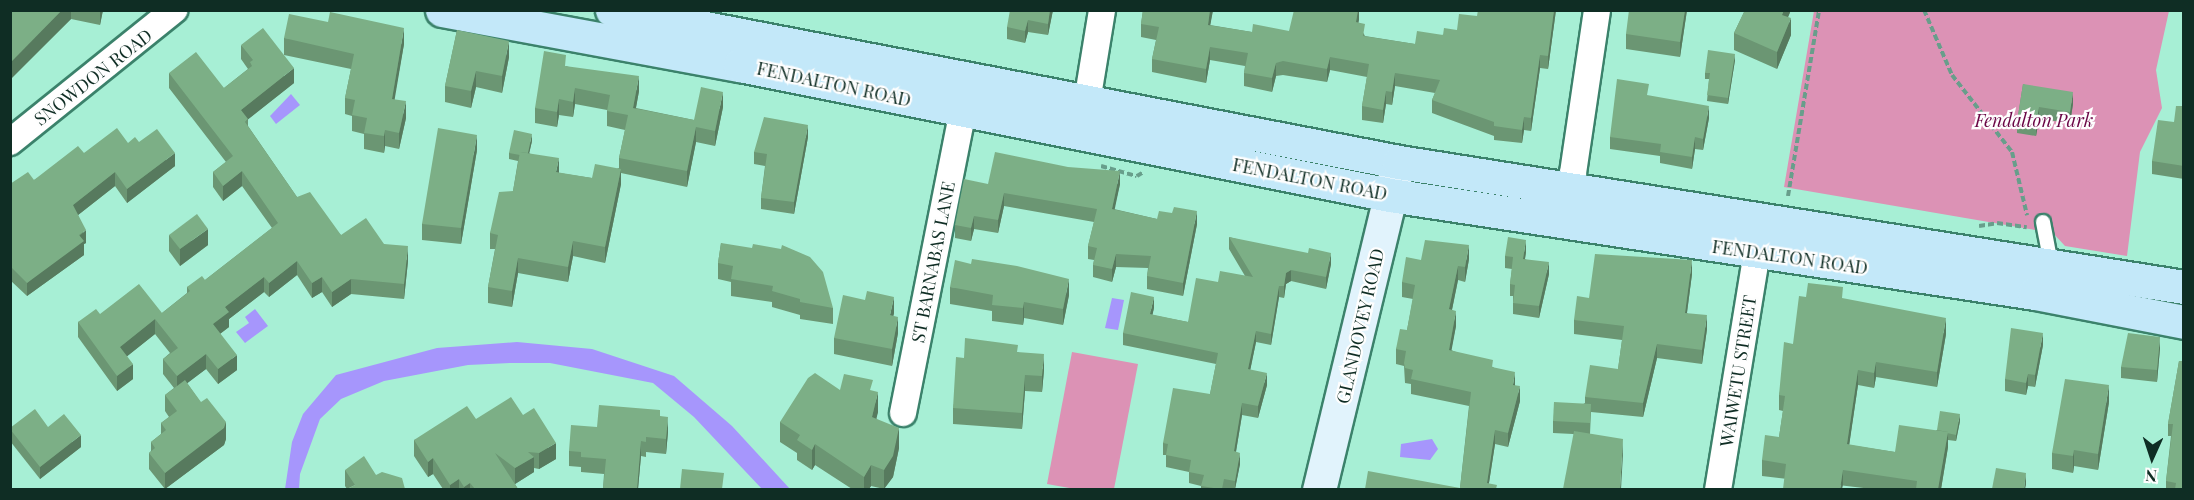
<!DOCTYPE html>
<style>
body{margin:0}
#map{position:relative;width:2194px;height:500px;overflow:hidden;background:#a7efd5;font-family:"Playfair Display",serif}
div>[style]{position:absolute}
.green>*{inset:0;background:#dc92b5}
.water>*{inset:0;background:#a696fc}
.path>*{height:4px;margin-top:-2px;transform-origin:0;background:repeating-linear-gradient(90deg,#689e8b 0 6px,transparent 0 9px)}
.roads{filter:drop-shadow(2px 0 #3b826b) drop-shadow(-2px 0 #3b826b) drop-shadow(0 2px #3b826b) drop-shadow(0 -2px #3b826b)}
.lane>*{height:14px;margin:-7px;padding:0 7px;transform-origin:7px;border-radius:7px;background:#fff}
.street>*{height:26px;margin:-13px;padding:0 13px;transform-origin:13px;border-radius:13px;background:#fff}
.secondary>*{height:33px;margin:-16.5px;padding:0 16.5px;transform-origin:16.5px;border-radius:16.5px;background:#e1f3fc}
.primary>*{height:33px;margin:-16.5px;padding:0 16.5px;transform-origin:16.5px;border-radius:16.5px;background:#c3e8f9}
.wall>*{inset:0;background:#6b9673}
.shaded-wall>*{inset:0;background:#577a5e}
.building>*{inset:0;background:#7caf86}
span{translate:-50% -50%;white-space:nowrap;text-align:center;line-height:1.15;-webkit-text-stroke:4.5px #fefefe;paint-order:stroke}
.street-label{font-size:18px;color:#0f2d24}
.park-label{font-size:18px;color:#6a0545;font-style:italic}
.frame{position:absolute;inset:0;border:12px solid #0f2d24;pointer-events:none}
.north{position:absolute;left:2122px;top:428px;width:60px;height:60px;-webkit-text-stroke:4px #fefefe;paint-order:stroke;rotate:183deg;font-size:16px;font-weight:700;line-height:24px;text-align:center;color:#0f2d24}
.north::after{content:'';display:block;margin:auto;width:21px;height:27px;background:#0f2d24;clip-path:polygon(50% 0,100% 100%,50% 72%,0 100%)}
</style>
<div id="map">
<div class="green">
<i style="clip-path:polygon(1814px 11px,2169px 11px,2156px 70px,2162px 108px,2140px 152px,2127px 256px,2065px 246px,2053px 233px,1784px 187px)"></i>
<i style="clip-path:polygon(1072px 352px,1138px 364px,1114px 489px,1075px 489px,1047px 484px)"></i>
</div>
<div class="water">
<i style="clip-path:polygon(291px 94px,300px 105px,276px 124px,270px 116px)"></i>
<i style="clip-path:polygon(1112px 298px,1124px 300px,1118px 330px,1105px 328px)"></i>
<i style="clip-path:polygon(255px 309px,268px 326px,245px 343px,236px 332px,249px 323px,245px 317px)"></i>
<i style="clip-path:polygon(517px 342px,592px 349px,674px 376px,732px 426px,790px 489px,762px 489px,694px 417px,653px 383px,550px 363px,510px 363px,468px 365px,384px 381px,341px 399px,320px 419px,300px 474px,299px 489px,285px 489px,292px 442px,303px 414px,336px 375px,437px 348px)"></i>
<i style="clip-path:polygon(1432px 439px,1438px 449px,1430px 460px,1400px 457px,1401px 444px)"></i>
</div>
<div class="path">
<i style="left:1924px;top:10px;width:71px;rotate:66.7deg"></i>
<i style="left:1952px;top:75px;width:98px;rotate:52.1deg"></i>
<i style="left:2012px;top:152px;width:65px;rotate:76.6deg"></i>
<i style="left:1101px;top:166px;width:37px;rotate:16deg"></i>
<i style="left:1137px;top:176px;width:6px;rotate:-31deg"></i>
<i style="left:1788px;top:196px;width:189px;rotate:-80.5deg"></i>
<i style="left:1979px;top:226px;width:18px;rotate:-9deg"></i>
<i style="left:1997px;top:223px;width:30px;rotate:8deg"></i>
</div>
<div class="roads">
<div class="lane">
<i style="left:2043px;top:222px;width:43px;rotate:79.2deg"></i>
</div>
<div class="street">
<i style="left:1087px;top:102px;width:93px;rotate:-80.7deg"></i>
<i style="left:10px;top:142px;width:211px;rotate:-38.8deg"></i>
<i style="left:1574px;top:191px;width:18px;rotate:-93deg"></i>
<i style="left:1573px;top:173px;width:165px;rotate:-81.6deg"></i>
<i style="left:903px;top:413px;width:308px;rotate:-78.8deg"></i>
<i style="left:1718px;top:490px;width:240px;rotate:-80.7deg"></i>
</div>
<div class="secondary">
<i style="left:1319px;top:490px;width:331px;rotate:-76.4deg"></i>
</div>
<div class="primary">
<i style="left:442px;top:10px;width:303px;rotate:10.5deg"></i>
<i style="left:740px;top:65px;width:663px;rotate:11.31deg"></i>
<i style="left:1390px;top:195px;width:652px;rotate:8.64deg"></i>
<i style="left:2035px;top:293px;width:152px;rotate:11deg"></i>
<i style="left:612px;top:10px;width:802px;rotate:10.93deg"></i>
<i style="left:1399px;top:162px;width:795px;rotate:9.05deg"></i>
</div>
</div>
<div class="wall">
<i style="clip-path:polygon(10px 10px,103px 10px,100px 25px,71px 19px,10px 79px)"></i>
<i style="clip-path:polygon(1053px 10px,1048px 35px,1028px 32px,1025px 43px,1007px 39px,1007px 27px)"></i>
<i style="clip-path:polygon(1143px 10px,1213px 10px,1210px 25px,1252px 32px,1289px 31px,1359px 10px,1358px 23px,1365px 36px,1415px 44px,1457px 30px,1477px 16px,1556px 10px,1548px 69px,1540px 68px,1531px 131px,1524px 130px,1522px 143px,1494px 140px,1494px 136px,1432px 113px,1432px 100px,1435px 93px,1395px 86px,1392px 105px,1386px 104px,1383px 123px,1362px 120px,1362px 106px,1367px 77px,1330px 70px,1327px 82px,1283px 75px,1276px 76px,1272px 92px,1244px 86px,1244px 73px,1245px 66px,1210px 60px,1206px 83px,1152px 72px,1152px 59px,1156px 40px,1141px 37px,1141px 24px)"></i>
<i style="clip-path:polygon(1687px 10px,1680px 57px,1626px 49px,1626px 34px)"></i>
<i style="clip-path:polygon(1742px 10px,1791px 10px,1788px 17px,1791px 35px,1777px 69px,1734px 50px,1734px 33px,1744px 12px,1742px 12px)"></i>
<i style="clip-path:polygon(457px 30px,509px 57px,502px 93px,476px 87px,471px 108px,445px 102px,445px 86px)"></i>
<i style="clip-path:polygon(284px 38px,404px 44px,394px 99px,406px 118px,399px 149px,385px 146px,384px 153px,364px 149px,364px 134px,352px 131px,352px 116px,345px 114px,345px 98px,351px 69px,284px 55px)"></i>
<i style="clip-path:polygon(241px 45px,294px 83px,248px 119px,248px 126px,297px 197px,341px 235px,384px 244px,408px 261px,404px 299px,351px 294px,332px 307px,322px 292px,312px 298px,297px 275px,269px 297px,264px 292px,229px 319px,229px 327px,220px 334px,237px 370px,218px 384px,206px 369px,187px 383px,226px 439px,224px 445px,165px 489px,149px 469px,149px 453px,151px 451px,151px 442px,161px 434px,161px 423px,169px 417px,165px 411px,165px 395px,174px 388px,163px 374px,163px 359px,170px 353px,155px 334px,127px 356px,133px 379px,117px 391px,78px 337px,78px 322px,100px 314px,162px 313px,187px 293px,187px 287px,205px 280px,272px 228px,242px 186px,223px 201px,213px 187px,213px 172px,226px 162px,169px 88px,169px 73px,224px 88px,248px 69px,241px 59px)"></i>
<i style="clip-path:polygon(1735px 60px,1728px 104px,1707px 101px,1709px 79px,1705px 79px,1705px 73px)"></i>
<i style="clip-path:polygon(566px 66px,639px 91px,636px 108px,694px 120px,723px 107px,715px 146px,696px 142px,687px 187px,621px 173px,621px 184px,605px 263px,573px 256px,568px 282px,518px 273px,512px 307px,488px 303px,488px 287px,495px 249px,490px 249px,490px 233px,513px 191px,518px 161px,509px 159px,509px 153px,532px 141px,529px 153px,559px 173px,592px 178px,619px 168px,619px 158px,625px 130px,607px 126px,607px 110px,575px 104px,573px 117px,559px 115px,557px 127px,535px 123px,535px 108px)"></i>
<i style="clip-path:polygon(2023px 84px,2073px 104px,2070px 123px,2039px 119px,2036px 136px,2017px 133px,2017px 122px)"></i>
<i style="clip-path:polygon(1649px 96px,1709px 118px,1703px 150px,1695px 149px,1692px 169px,1660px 163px,1660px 156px,1610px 149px,1610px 137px)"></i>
<i style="clip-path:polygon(2184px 106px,2184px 179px,2152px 174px,2152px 161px)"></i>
<i style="clip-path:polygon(808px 137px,794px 214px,761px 209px,761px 198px,765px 166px,754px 164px,754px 152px)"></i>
<i style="clip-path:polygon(139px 142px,175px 166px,127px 203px,115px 186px,78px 215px,86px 243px,84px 244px,84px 255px,27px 296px,10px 280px,10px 184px,34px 180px,84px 153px,128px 143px)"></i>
<i style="clip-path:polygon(477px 150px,461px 244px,422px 240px,422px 224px)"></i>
<i style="clip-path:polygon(988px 184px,1120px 184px,1114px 209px,1157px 219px,1197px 224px,1183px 296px,1147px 289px,1147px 276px,1148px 268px,1116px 267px,1112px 282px,1093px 277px,1093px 265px,1094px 260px,1088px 259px,1088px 246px,1094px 222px,1004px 206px,998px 233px,974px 229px,971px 241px,955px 238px,955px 225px)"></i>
<i style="clip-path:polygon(169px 235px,208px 245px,180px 266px,169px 251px)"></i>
<i style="clip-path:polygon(1229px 237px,1331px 264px,1326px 289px,1291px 281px,1286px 284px,1284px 298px,1279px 297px,1271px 345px,1256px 342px,1250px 370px,1267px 385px,1258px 418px,1242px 415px,1236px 452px,1240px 464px,1235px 489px,1201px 489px,1201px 486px,1189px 483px,1189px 472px,1166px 467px,1166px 455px,1163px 455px,1163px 443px,1210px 394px,1216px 364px,1123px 345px,1123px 333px,1154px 308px,1152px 315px,1188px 322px,1218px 282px,1245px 276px,1229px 249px)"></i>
<i style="clip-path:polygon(721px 243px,833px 308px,833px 324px,800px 319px,800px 315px,772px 307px,772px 302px,731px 296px,731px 282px,718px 279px,718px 263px)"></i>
<i style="clip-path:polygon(1526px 252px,1525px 259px,1549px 274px,1539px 318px,1513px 314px,1513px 296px,1510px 296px,1510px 284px,1512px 269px,1505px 268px,1505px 256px)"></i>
<i style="clip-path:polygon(1469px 259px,1465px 282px,1458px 280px,1452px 310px,1456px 326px,1451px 350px,1493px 367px,1515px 385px,1520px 401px,1508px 447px,1495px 444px,1489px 483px,1460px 488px,1469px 406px,1411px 394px,1411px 384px,1405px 383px,1404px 366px,1396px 364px,1396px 349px,1407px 330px,1413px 299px,1402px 297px,1402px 282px)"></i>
<i style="clip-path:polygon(1692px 274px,1687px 313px,1707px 329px,1702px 364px,1657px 358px,1643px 417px,1591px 412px,1590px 434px,1623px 454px,1573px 434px,1553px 433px,1553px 421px,1585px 403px,1585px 397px,1618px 369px,1622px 340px,1574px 334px,1574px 320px,1589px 298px)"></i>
<i style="clip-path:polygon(950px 287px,1069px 295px,1063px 325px,1024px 318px,1023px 325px,992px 321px,992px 311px,950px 304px)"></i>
<i style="clip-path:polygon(1843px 299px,1946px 334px,1937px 387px,1876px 377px,1874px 388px,1858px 385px,1849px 445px,1895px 452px,1937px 430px,1960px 421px,1956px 441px,1948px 440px,1948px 447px,1941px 489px,1872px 489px,1762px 476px,1762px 460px,1779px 437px,1783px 411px,1779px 410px,1779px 395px,1793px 344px)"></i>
<i style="clip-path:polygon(894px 313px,893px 316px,898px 333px,892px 366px,834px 354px,834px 338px)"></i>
<i style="clip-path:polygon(2043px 345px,2035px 387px,2028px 386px,2026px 395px,2005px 391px,2005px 379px)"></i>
<i style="clip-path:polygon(2160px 348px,2157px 382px,2121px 378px,2121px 367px)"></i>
<i style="clip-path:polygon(1018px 352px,1044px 370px,1042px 392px,1025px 391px,1022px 429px,953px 424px,953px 408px,964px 358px)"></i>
<i style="clip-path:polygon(2179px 361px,2184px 489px,2166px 489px,2166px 481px,2171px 436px,2168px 436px,2168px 424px)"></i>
<i style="clip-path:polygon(873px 391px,878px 412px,876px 418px,899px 448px,893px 477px,884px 489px,871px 486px,869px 489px,852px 489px,815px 465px,812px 470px,797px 460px,797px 453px,780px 442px,780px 422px)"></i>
<i style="clip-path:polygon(2109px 402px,2098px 470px,2074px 466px,2073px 473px,2052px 469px,2052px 453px)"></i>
<i style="clip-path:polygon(523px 415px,556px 459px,539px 469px,534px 468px,534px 472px,515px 484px,518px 489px,443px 489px,433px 474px,428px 477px,414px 456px,414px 440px,476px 419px)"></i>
<i style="clip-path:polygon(660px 416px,668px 432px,666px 454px,646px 452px,646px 457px,641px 456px,638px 489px,603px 489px,604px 474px,581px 472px,581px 467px,569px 466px,569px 451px)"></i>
<i style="clip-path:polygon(48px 427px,81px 447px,40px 479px,10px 441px,10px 428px)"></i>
<i style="clip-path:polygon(345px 470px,376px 475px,347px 489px,345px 486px)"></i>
</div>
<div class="shaded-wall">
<i style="clip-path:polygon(62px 10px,71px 10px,71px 19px,11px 79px,11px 62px)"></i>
<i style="clip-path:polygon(100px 10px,103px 10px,100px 25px)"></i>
<i style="clip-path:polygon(1050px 10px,1053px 10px,1048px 35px,1048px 24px)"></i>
<i style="clip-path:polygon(1210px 10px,1213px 10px,1208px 38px,1208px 25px)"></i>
<i style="clip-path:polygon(1358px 10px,1359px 10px,1359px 20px,1356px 36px,1356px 22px)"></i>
<i style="clip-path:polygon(1554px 10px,1556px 10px,1548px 69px,1548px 56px)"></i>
<i style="clip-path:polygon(1685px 10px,1687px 10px,1680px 57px,1680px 42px)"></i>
<i style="clip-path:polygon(1784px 10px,1791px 10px,1782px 31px,1782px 15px)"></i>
<i style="clip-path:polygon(1791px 18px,1791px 35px,1777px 69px,1777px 52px)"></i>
<i style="clip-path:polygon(1028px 20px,1028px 32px,1025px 43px,1025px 31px)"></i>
<i style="clip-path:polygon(404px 28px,404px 44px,392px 115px,392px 99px)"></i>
<i style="clip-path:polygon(509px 41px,509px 57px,502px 93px,502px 76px)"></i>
<i style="clip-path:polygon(1210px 47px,1210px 60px,1206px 83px,1206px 69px)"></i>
<i style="clip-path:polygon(1735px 54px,1735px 60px,1728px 104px,1728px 98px)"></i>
<i style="clip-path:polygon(1540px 55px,1540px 68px,1531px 131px,1531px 118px)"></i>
<i style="clip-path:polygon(1330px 57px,1330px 70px,1327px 82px,1327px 69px)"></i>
<i style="clip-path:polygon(1276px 63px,1276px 76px,1272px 92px,1272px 78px)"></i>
<i style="clip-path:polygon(294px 68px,294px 83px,241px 125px,241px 110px)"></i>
<i style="clip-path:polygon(476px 71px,476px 87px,471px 108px,471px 91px)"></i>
<i style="clip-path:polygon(1395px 73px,1395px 86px,1392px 105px,1392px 92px)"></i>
<i style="clip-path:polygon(639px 76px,639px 91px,633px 123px,633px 108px)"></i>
<i style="clip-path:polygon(575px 88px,575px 104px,573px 117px,573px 102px)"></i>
<i style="clip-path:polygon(1386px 91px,1386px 104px,1383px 123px,1383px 110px)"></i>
<i style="clip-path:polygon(723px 92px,723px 107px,715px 146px,715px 131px)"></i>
<i style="clip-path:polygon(2073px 92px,2073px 104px,2070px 123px,2070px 112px)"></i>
<i style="clip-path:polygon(559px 99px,559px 115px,557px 127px,557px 112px)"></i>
<i style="clip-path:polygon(406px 101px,406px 118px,399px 149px,399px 133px)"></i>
<i style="clip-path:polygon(1709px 106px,1709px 118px,1703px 150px,1703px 139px)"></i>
<i style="clip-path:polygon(2039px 107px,2039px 119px,2036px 136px,2036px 125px)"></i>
<i style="clip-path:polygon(1524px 117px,1524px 130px,1522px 143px,1522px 130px)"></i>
<i style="clip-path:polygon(808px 125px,808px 137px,794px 214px,794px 202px)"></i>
<i style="clip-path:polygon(696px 127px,696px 142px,687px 187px,687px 171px)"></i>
<i style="clip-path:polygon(385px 130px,385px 146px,384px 153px,384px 136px)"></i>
<i style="clip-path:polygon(532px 134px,532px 141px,527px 163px,527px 157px)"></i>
<i style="clip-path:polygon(477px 135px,477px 150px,461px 244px,461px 228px)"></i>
<i style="clip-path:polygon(1695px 137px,1695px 149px,1692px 169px,1692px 157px)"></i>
<i style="clip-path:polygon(175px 153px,175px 166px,127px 203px,127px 189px)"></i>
<i style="clip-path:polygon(559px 158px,559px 174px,556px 172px)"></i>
<i style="clip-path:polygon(621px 169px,621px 184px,605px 263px,605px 247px)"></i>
<i style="clip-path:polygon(242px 171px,242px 186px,223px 201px,223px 186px)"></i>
<i style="clip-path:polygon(1120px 171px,1120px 184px,1112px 222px,1112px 209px)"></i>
<i style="clip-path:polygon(115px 172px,115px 186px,73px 219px,73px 205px)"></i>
<i style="clip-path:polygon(1004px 193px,1004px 206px,998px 233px,998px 220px)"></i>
<i style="clip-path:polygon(1197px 211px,1197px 224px,1183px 296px,1183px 283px)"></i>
<i style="clip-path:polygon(974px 216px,974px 229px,971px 241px,971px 228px)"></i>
<i style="clip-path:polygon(208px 229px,208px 245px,180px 266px,180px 249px)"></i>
<i style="clip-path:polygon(86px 230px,86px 243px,84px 244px,84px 255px,27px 296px,27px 283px)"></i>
<i style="clip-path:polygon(1526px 240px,1526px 252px,1523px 270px,1523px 259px)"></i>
<i style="clip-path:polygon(573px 241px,573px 256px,568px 282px,568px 267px)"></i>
<i style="clip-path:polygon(1469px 245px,1469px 259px,1465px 282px,1465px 267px)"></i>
<i style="clip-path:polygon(408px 246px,408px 261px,404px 299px,404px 284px)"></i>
<i style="clip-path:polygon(1331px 253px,1331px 264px,1326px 289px,1326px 277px)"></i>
<i style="clip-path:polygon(1116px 254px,1116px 267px,1112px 282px,1112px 269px)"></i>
<i style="clip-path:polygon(518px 258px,518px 273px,512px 307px,512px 291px)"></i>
<i style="clip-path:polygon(1692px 260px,1692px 274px,1685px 327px,1685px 313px)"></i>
<i style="clip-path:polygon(297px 261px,297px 275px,269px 297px,269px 283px)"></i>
<i style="clip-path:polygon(1549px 262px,1549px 274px,1539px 318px,1539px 306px)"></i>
<i style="clip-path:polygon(1458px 266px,1458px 280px,1449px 324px,1449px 309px)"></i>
<i style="clip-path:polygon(1291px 270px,1291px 281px,1286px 284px,1284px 298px,1284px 286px,1286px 273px)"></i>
<i style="clip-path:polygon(264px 277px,264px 292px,229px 319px,229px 327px,213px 339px,213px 324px,225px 307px)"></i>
<i style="clip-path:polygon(322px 277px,322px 292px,312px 298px,312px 283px)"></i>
<i style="clip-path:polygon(351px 279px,351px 294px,332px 307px,332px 292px)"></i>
<i style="clip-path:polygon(1069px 279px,1069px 295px,1063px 325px,1063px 309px)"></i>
<i style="clip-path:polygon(1279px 286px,1279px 297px,1271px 345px,1271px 334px)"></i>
<i style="clip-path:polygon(894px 297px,894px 313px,890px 332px,890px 315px)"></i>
<i style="clip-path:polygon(1154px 297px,1154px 308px,1150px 326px,1150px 314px)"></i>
<i style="clip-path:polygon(1024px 302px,1024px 318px,1023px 325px,1023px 308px)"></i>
<i style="clip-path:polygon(1456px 311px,1456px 326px,1449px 364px,1449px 350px)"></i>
<i style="clip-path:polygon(1707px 315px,1707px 329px,1702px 364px,1702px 350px)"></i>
<i style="clip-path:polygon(898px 317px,898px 333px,892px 366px,892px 349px)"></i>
<i style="clip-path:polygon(1946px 318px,1946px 334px,1937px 387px,1937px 372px)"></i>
<i style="clip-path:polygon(155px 319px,155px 334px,120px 362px,120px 347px)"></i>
<i style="clip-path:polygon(1256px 331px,1256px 342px,1248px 381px,1248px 369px)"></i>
<i style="clip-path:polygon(2043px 333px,2043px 345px,2035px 387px,2035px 375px)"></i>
<i style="clip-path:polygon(2160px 337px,2160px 348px,2157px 382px,2157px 370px)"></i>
<i style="clip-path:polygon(1657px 344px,1657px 358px,1643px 417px,1643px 403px)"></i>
<i style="clip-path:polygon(206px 354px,206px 369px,177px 391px,177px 376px)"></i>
<i style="clip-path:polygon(1044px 354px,1044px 370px,1042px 392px,1042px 376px)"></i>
<i style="clip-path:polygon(237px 355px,237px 370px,218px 384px,218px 369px)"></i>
<i style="clip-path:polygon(1876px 362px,1876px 377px,1874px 388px,1874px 373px)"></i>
<i style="clip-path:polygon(133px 364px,133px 379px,117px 391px,117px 376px)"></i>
<i style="clip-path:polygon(1858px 370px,1858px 385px,1847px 460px,1847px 444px)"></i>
<i style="clip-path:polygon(1515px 372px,1515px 387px,1513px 385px)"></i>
<i style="clip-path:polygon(1267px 373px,1267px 385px,1258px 418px,1258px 406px)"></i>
<i style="clip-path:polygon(2028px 374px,2028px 386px,2026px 395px,2026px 383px)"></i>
<i style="clip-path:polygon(1025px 375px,1025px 391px,1022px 429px,1022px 413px)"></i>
<i style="clip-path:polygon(2109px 385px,2109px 402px,2098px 470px,2098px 454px)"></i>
<i style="clip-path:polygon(1520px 386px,1520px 401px,1508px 447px,1508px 433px)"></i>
<i style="clip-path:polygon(878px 392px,878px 412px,872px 437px,872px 417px)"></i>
<i style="clip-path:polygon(1242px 403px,1242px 415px,1234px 463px,1234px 451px)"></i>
<i style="clip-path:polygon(1960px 414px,1960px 421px,1956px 441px,1956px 435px)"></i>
<i style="clip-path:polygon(668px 417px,668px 432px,666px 454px,666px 439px)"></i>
<i style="clip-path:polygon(226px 422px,226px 439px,224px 445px,165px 489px,165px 473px)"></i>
<i style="clip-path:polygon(899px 428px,899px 448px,893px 477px,884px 489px,884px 470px)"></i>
<i style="clip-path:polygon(1495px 430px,1495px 444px,1488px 489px,1487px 483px)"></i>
<i style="clip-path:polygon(1948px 432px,1948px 447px,1941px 489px,1938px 489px)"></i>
<i style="clip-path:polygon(81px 435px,81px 447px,40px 479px,40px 467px)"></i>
<i style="clip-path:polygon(1623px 439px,1623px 454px,1621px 489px,1620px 489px)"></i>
<i style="clip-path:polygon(641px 441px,641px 456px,638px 489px,637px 489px)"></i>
<i style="clip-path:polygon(556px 443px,556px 459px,539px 469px,539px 453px)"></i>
<i style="clip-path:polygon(815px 444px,815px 465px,812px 470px,812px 450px)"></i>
<i style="clip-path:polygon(2074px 450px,2074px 466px,2073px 473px,2073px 456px)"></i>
<i style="clip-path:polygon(1240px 453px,1240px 464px,1235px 489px,1235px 481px)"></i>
<i style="clip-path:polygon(534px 457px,534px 472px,515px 484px,515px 468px)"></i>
<i style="clip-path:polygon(433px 458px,433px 474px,428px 477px,428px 462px)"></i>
<i style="clip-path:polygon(871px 465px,871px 486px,869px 489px,864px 489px,864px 477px)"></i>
<i style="clip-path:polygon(1843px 470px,1843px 485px,1842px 489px,1840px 489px)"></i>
<i style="clip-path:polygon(2026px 473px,2026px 485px,2025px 489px,2024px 489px)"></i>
<i style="clip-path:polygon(459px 479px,459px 489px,450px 489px,450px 485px)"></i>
<i style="clip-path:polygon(470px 483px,470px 489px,464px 489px,464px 487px)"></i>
</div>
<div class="building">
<i style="clip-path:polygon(10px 10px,62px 10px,11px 62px)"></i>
<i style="clip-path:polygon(1010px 10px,1050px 10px,1048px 24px,1028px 20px,1025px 31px,1007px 27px)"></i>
<i style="clip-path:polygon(1143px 10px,1210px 10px,1208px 25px,1252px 32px,1253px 24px,1289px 31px,1294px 10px,1358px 10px,1356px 22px,1365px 24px,1363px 36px,1415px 44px,1417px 31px,1443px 35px,1444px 28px,1457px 30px,1459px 14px,1477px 16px,1478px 10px,1554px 10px,1548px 56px,1540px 55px,1531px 118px,1524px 117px,1522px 130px,1494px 126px,1494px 122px,1432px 100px,1440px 80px,1395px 73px,1392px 92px,1386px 91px,1383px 110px,1362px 106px,1369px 64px,1330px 57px,1327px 69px,1283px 61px,1276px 63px,1272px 78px,1244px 73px,1248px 53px,1210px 47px,1206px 69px,1152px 59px,1159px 27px,1141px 24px)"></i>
<i style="clip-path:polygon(1629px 10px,1685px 10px,1680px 42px,1626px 34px)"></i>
<i style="clip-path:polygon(1745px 10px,1784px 10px,1782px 15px,1791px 18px,1777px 52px,1734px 33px)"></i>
<i style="clip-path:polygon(330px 12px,404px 28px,392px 99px,406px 101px,399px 133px,385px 130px,384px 136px,364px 133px,367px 118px,352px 115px,355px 100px,345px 98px,354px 54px,284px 38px,289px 14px,328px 22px)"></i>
<i style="clip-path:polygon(263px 28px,294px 68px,241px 110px,248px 119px,245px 122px,297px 197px,310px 192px,341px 235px,366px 218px,384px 244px,408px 246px,404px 284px,351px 279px,332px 292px,322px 277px,312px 283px,297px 261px,269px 283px,264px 277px,225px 307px,229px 312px,213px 324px,237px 355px,218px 369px,206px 354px,177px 376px,163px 359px,178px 348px,155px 319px,120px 347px,133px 364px,117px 376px,78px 322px,96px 309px,100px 314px,139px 284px,162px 313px,190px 291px,187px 287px,202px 276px,205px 280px,278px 223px,242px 171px,223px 186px,213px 172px,233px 156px,169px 73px,196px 52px,224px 88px,252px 66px,250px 62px,253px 60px,241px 45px)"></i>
<i style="clip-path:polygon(457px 30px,509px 41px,502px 76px,476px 71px,471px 91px,445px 86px)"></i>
<i style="clip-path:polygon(1708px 50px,1735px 54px,1728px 98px,1707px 95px,1710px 73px,1705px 73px)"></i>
<i style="clip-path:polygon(544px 51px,566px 55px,565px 66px,639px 76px,633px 108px,694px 120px,701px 87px,723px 92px,715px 131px,696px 127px,687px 171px,619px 158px,628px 115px,607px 111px,610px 95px,575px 88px,573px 102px,559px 99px,557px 112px,535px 108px)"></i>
<i style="clip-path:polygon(1617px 79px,1649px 84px,1647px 95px,1709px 106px,1703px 139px,1695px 137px,1692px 157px,1660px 152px,1661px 144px,1610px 137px)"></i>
<i style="clip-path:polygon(2023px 84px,2073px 92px,2070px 112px,2039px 107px,2036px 125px,2017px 122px)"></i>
<i style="clip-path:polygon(2176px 106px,2184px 106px,2184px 166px,2152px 161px,2158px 120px,2174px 122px)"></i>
<i style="clip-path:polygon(764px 117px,808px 125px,794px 202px,761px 198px,767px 154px,754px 152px)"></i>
<i style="clip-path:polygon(117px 128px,128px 143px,135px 137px,139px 142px,157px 129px,175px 153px,127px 189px,115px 172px,73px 205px,86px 230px,79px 235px,84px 241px,27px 283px,10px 266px,10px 184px,28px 172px,34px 180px,78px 146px,84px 153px)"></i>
<i style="clip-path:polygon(438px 128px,477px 135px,461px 228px,422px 224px)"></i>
<i style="clip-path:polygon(514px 130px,532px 134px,528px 153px,520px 152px,520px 155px,509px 153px)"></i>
<i style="clip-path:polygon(520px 152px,559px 158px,556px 172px,592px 178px,595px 164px,621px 169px,605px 247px,573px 241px,568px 267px,518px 258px,512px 291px,488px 287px,498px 235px,490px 233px,499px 192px,513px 191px)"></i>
<i style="clip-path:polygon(995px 152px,1068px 167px,1120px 171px,1112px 209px,1157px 219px,1159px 211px,1172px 213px,1174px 207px,1197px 211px,1183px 283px,1147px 276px,1151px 256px,1116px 254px,1112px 269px,1093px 265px,1097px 248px,1088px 246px,1097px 209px,1004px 193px,998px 220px,974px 216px,971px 228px,955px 225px,964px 179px,988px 184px)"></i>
<i style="clip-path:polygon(197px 214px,208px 229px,180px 249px,169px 235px)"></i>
<i style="clip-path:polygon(1229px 237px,1308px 253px,1309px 248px,1331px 253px,1326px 277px,1291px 270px,1286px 273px,1284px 286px,1279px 286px,1271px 334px,1256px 331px,1248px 369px,1267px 373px,1258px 406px,1242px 403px,1234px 451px,1240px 453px,1235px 481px,1224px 479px,1222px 489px,1220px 489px,1201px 486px,1204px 475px,1189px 472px,1191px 460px,1166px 455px,1168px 444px,1163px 443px,1173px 388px,1210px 394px,1218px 353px,1123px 333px,1131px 292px,1154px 297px,1150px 314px,1188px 322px,1196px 278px,1218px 282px,1220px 271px,1253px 277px)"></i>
<i style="clip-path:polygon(1508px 237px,1526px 240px,1523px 259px,1549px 262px,1539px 306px,1513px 303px,1515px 285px,1510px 284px,1513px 257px,1505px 256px)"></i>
<i style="clip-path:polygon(1425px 240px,1469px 245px,1465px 267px,1458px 266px,1449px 309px,1456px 311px,1449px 350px,1493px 360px,1492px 367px,1515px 372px,1513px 385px,1520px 386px,1508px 433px,1495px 430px,1487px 483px,1497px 485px,1496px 489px,1365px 489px,1368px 471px,1460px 488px,1471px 392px,1411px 379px,1413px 370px,1405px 368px,1404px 363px,1406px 351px,1396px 349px,1400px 329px,1407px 330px,1415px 285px,1402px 282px,1406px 257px,1421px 260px)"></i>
<i style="clip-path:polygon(721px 243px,752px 248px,753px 244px,781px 249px,782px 245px,810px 257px,823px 272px,833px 308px,800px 302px,800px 299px,772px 291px,773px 286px,731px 279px,733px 266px,718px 263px)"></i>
<i style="clip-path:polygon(1595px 254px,1692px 260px,1685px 313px,1707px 315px,1702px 350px,1657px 344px,1643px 403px,1585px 397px,1590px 365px,1618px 369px,1624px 326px,1574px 320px,1577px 296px,1589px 298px)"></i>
<i style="clip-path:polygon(972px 259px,1017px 266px,1069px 279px,1063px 309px,1024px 302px,1023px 308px,992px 305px,993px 295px,950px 287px,955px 260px,971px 264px)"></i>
<i style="clip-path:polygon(1808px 283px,1843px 287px,1842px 298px,1946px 318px,1937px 372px,1876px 362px,1874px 373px,1858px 370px,1847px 444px,1895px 452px,1899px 425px,1948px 432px,1938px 489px,1916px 489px,1917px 481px,1843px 470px,1840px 489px,1783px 489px,1786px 464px,1762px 460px,1765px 435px,1779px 437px,1785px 396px,1779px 395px,1784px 342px,1793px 344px,1799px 296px,1806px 297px)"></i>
<i style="clip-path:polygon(867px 291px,894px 297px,890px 315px,898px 317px,892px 349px,834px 338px,843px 295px,865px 300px)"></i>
<i style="clip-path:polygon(2011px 328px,2043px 333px,2035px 375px,2028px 374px,2026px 383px,2005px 379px)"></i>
<i style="clip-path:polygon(2128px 333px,2160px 337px,2157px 370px,2121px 367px)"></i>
<i style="clip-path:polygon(965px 338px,1018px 345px,1017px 352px,1044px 354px,1042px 376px,1025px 375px,1022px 413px,953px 408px,956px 357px,964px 358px)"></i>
<i style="clip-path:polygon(2179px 361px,2184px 361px,2184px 489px,2175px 489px,2176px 483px,2166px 481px,2173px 424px,2168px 424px)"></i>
<i style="clip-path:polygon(815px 373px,840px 390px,844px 374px,873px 380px,870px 390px,878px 392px,872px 417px,899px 428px,893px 456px,884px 470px,871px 465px,864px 477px,815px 444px,812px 450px,797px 440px,800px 435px,780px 422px,808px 378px)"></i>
<i style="clip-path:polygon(2065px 379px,2109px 385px,2098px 454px,2074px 450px,2073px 456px,2052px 453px)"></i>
<i style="clip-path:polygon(185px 380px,201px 402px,207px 398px,226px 422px,224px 428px,165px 473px,149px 453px,155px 448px,151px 442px,166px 430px,161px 423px,177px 411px,165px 395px)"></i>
<i style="clip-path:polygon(511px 397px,523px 415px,534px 408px,556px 443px,539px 453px,528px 452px,534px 457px,515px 468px,495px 453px,518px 489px,475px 489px,470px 483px,464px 487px,459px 479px,450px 485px,433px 458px,428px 462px,414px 440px,467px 406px,476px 419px)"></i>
<i style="clip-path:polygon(1554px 402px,1591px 404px,1590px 423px,1553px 421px)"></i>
<i style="clip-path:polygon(599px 405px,660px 410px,660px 416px,668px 417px,666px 439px,646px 437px,646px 442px,641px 441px,637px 489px,603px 489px,606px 459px,581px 457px,581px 452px,569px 451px,571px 425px,597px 427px)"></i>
<i style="clip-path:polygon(35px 409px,48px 427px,64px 414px,81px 435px,40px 467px,10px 429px,10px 428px)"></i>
<i style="clip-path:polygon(1940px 411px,1960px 414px,1956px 435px,1947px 433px,1948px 432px,1937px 430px)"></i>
<i style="clip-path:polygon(1574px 431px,1623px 439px,1620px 489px,1563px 489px)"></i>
<i style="clip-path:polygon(364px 456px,376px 475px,382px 472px,402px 478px,405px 489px,347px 489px,355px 485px,345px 470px)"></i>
<i style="clip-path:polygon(1996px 468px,2026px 473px,2024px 489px,1992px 489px)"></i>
<i style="clip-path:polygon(682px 469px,724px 473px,722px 489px,680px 489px)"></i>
</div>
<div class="street-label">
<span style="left:93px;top:77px;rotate:-38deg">SNOWDON ROAD</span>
<span style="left:834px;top:84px;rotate:12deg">FENDALTON ROAD</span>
<span style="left:1310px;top:179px;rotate:11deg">FENDALTON ROAD</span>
<span style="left:1790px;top:257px;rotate:8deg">FENDALTON ROAD</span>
<span style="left:933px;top:262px;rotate:-79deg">ST BARNABAS LANE</span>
<span style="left:1360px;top:326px;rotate:-77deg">GLANDOVEY ROAD</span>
<span style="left:1738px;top:371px;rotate:-81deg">WAIWETU STREET</span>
</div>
<div class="park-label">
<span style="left:2034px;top:120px">Fendalton Park</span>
</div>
<div class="frame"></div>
<div class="north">N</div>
</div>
